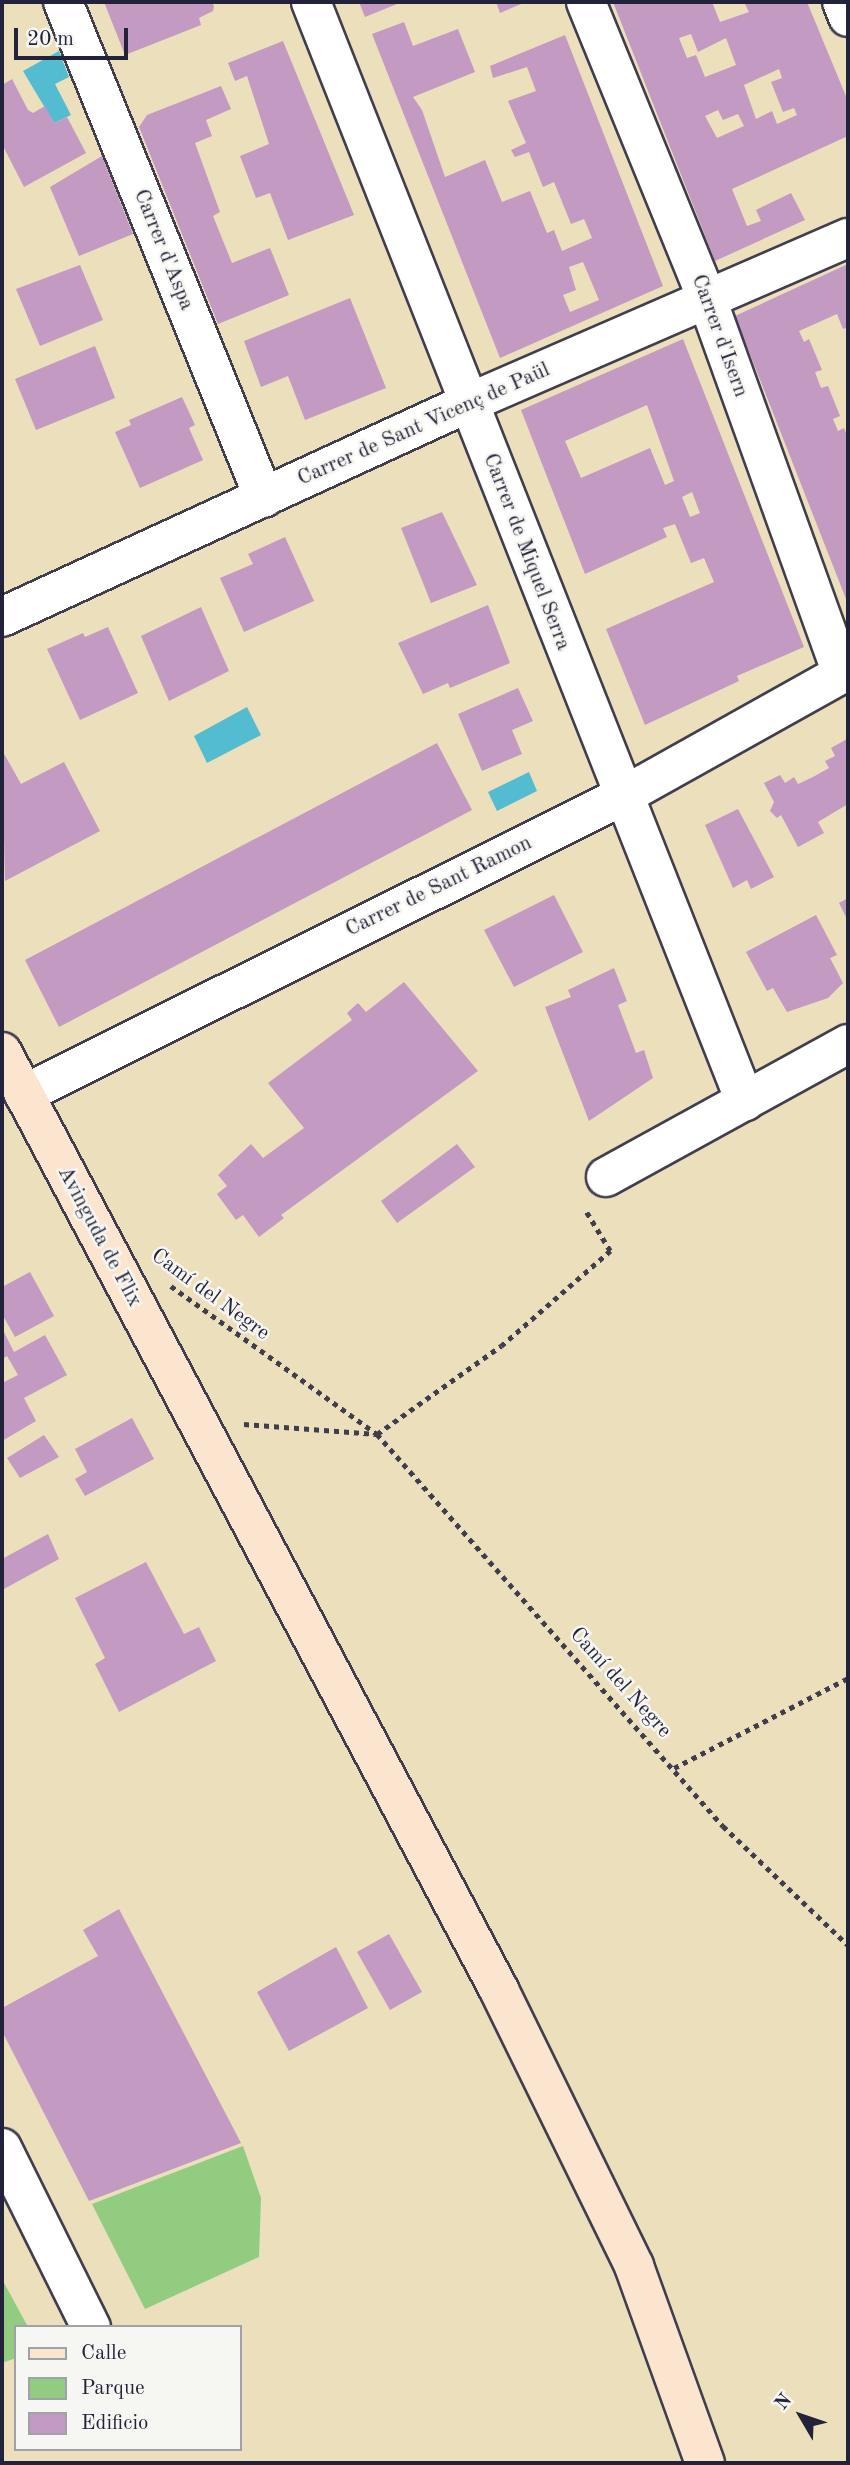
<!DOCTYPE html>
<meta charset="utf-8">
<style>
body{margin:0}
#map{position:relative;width:850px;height:2465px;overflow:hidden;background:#ebdfbc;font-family:"Old Standard TT",serif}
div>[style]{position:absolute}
.green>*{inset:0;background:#92cc80}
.water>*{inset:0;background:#54bcd1}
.building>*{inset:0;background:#c39ac2}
.path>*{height:4.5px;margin-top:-2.25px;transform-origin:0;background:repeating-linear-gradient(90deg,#403e4e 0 5px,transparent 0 10px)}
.roads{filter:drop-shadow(2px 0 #403e4e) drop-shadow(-2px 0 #403e4e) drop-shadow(0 2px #403e4e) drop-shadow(0 -2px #403e4e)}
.street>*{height:38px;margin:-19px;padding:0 19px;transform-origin:19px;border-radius:19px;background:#fff}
.secondary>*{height:38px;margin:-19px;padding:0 19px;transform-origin:19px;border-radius:19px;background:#fbe5cf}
span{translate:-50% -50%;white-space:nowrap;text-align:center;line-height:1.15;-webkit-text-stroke:5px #f6f6f2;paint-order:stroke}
.street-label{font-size:21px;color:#22223b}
.frame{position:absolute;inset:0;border:4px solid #22223b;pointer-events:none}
.legend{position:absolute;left:14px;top:2325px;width:228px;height:126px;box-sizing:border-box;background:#f6f6f2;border:2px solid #a1a1a9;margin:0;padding:9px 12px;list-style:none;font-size:21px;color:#22223b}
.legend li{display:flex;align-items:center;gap:14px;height:35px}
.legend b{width:35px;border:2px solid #a1a1a9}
.north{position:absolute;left:766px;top:2381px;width:70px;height:70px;-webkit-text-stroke:5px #f6f6f2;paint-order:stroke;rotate:309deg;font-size:19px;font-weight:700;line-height:28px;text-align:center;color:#22223b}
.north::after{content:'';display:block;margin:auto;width:24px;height:32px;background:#22223b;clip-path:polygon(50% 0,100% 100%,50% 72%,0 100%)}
.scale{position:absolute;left:14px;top:28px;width:114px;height:32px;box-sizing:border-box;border:4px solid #22223b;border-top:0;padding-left:9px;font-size:21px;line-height:24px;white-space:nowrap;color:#22223b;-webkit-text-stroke:5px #f6f6f2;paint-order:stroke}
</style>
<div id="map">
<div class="green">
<i style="clip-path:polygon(243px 2146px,261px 2198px,259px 2257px,145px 2309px,92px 2204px)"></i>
<i style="clip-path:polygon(2px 2279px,28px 2327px,16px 2327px,16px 2358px,2px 2363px)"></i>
</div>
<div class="water">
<i style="clip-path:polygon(59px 51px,69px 77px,55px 84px,71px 115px,54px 123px,23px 71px)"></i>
<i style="clip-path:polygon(247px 707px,261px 735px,207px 763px,194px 736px)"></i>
<i style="clip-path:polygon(529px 772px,537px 791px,497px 811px,488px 792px)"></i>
</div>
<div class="building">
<i style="clip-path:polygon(104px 2px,212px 2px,214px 6px,213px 11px,199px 18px,201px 25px,125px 55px)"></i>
<i style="clip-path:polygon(359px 2px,402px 2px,365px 17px)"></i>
<i style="clip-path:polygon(496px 2px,526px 2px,500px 13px)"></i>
<i style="clip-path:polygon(evenodd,613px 2px,712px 2px,720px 22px,749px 12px,744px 2px,807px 2px,848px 101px,848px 136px,732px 189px,747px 226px,761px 221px,756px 210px,791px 193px,805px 220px,715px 261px,613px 2px,691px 34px,698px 52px,726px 38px,736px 65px,705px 77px,696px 55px,687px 58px,679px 38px,691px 34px,613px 2px,779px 69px,782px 78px,771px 82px,783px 112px,794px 108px,797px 115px,777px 124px,772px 111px,756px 119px,744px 85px,779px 69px,613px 2px,718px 110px,723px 120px,738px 114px,744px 126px,717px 138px,705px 116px,718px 110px)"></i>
<i style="clip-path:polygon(evenodd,404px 22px,413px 46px,458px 29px,475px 72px,413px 97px,422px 110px,445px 177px,485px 160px,502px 202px,530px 191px,547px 233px,554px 230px,562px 251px,592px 238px,584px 219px,571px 224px,554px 182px,543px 187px,529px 152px,515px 157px,511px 150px,526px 143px,508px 101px,536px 91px,527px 67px,493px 78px,490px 66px,565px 35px,663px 286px,500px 358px,372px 34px,404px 22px,583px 262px,599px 300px,570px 312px,563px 295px,576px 290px,569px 267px,583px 262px)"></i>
<i style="clip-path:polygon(283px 41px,354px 215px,288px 240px,270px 193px,256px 198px,240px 156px,269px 144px,247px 76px,235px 81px,228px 63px)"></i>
<i style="clip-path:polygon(12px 79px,28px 110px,33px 113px,45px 106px,54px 123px,67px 117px,86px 153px,24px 187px,2px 144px,2px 85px)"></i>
<i style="clip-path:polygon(221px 86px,231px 109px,206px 120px,212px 136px,195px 143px,220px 212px,213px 216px,232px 263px,270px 248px,289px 295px,218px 324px,139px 127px,147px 115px)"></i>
<i style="clip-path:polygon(102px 156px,133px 234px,79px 256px,50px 187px)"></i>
<i style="clip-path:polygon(848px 264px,848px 327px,843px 329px,837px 314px,799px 331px,804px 342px,809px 339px,822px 370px,815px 372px,821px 388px,828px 386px,840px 416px,833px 419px,838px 431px,844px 428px,848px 438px,848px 604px,735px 316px)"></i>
<i style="clip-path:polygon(80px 265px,103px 320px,40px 346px,16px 289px)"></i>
<i style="clip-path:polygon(350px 298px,386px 388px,305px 420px,288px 376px,261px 387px,244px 341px)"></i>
<i style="clip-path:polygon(evenodd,683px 339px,804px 647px,737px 676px,739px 681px,645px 725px,606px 629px,714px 582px,704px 558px,691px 563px,675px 524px,663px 528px,667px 537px,585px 574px,521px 410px,683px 339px,647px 405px,674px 481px,665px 485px,650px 448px,581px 478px,565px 441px,647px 405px,683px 339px,692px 492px,700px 513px,690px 517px,682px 497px,692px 492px)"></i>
<i style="clip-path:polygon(95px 346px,115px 398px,36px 430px,15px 379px)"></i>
<i style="clip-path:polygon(182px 397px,195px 425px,189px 428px,203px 460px,140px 488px,115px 432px,131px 425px,129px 420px)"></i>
<i style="clip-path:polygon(442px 512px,477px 585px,431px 603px,401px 528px)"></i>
<i style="clip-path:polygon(285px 537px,314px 601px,244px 632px,220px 578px,253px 564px,248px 554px)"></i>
<i style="clip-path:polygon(488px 605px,510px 663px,450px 688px,448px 683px,423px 694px,398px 643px)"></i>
<i style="clip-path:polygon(201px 607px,229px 671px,169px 701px,141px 636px)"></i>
<i style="clip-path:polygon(108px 627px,138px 693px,80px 720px,47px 649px,83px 633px,85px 637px)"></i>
<i style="clip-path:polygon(518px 688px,533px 721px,512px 730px,522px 754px,482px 771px,458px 714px)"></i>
<i style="clip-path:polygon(847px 739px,848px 804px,818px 822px,824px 833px,798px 847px,781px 815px,777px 818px,770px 811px,774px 802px,764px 783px,780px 775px,785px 783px,794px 777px,798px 784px,813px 777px,829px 768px,825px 761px,835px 756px,831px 748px)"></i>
<i style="clip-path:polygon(437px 743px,472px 810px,59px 1027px,25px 960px)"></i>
<i style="clip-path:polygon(2px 750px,21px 784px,64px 762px,100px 831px,5px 881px)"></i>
<i style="clip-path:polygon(738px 809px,774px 877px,751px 889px,747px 880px,733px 888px,705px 825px)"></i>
<i style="clip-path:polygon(554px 895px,583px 952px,514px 987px,484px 930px)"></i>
<i style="clip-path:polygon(848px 898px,848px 921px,839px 903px)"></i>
<i style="clip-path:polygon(816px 915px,837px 955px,830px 958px,843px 983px,828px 998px,787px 1012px,773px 988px,767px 991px,746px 952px)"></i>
<i style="clip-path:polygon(614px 968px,627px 1001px,618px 1005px,636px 1053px,644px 1050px,653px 1078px,589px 1121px,545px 1007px,571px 997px,568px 990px)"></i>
<i style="clip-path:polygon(404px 982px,478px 1071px,281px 1215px,284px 1218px,259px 1237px,243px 1215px,236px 1220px,217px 1194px,227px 1186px,218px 1175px,251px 1144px,263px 1158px,304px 1128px,268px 1083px,352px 1020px,347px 1013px,358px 1003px,366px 1012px)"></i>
<i style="clip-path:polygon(457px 1144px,475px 1167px,397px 1223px,381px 1201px)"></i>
<i style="clip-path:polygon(30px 1272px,54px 1316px,15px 1337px,2px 1314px,2px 1287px)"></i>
<i style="clip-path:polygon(2px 1328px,14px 1352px,45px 1335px,67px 1375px,24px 1398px,36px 1421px,2px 1441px,2px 1383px,18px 1375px,7px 1356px,2px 1359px)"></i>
<i style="clip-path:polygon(132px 1418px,154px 1459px,85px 1496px,75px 1479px,87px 1472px,75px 1449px)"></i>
<i style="clip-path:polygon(44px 1435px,59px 1457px,20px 1478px,7px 1458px)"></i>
<i style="clip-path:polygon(48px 1534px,59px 1559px,2px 1590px,2px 1559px)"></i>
<i style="clip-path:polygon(146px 1562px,184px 1634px,199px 1627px,216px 1661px,119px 1712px,95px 1664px,105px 1658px,75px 1598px)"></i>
<i style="clip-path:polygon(119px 1909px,241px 2143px,89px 2201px,2px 2031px,2px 2008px,98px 1956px,83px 1930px)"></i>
<i style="clip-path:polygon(389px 1934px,422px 1992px,390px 2010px,357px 1952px)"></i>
<i style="clip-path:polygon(336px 1947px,368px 2008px,289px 2051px,257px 1992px)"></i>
</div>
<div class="path">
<i style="left:171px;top:1286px;width:254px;rotate:35.7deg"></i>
<i style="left:377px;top:1434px;width:523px;rotate:48.57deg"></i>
<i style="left:723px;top:1826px;width:173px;rotate:43.6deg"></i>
<i style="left:244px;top:1424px;width:133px;rotate:4.3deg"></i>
<i style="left:377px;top:1434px;width:152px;rotate:-35.4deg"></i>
<i style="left:501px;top:1346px;width:145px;rotate:-41.1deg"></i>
<i style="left:610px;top:1251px;width:48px;rotate:-121.4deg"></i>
<i style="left:674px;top:1768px;width:196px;rotate:-27.3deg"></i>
</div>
<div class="roads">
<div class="street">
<i style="left:63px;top:2px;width:535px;rotate:67.94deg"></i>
<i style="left:311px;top:2px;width:1182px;rotate:68.45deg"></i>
<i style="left:586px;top:2px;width:321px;rotate:67.8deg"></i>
<i style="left:707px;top:299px;width:398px;rotate:70.2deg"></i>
<i style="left:842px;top:2px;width:16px;rotate:68deg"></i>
<i style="left:2px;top:617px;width:513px;rotate:-24.67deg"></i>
<i style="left:468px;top:403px;width:414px;rotate:-23.5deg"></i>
<i style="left:24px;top:1094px;width:669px;rotate:-26.45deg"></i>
<i style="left:623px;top:796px;width:258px;rotate:-29.2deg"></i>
<i style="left:606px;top:1177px;width:276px;rotate:-28.8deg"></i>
<i style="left:2px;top:2148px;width:200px;rotate:63.6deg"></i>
</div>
<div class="secondary">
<i style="left:2px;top:1052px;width:1062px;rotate:62.08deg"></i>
<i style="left:499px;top:1990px;width:307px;rotate:63.9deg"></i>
<i style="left:634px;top:2266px;width:209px;rotate:70.2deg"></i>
</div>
</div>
<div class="street-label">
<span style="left:163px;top:250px;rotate:68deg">Carrer d'Aspa</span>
<span style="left:719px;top:336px;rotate:70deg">Carrer d'Isern</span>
<span style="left:424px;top:425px;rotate:-24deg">Carrer de Sant Vicenç de Paül</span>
<span style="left:526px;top:552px;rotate:69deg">Carrer de Miquel Serra</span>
<span style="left:439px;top:887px;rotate:-26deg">Carrer de Sant Ramon</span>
<span style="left:99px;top:1237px;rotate:62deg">Avinguda de Flix</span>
<span style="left:210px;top:1295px;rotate:36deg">Camí del Negre</span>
<span style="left:620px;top:1683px;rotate:48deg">Camí del Negre</span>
</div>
<div class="frame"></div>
<ul class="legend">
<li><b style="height:9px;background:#fbe5cf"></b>Calle</li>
<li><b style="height:19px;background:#92cc80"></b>Parque</li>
<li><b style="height:19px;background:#c39ac2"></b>Edificio</li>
</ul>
<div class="north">N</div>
<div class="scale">20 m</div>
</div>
